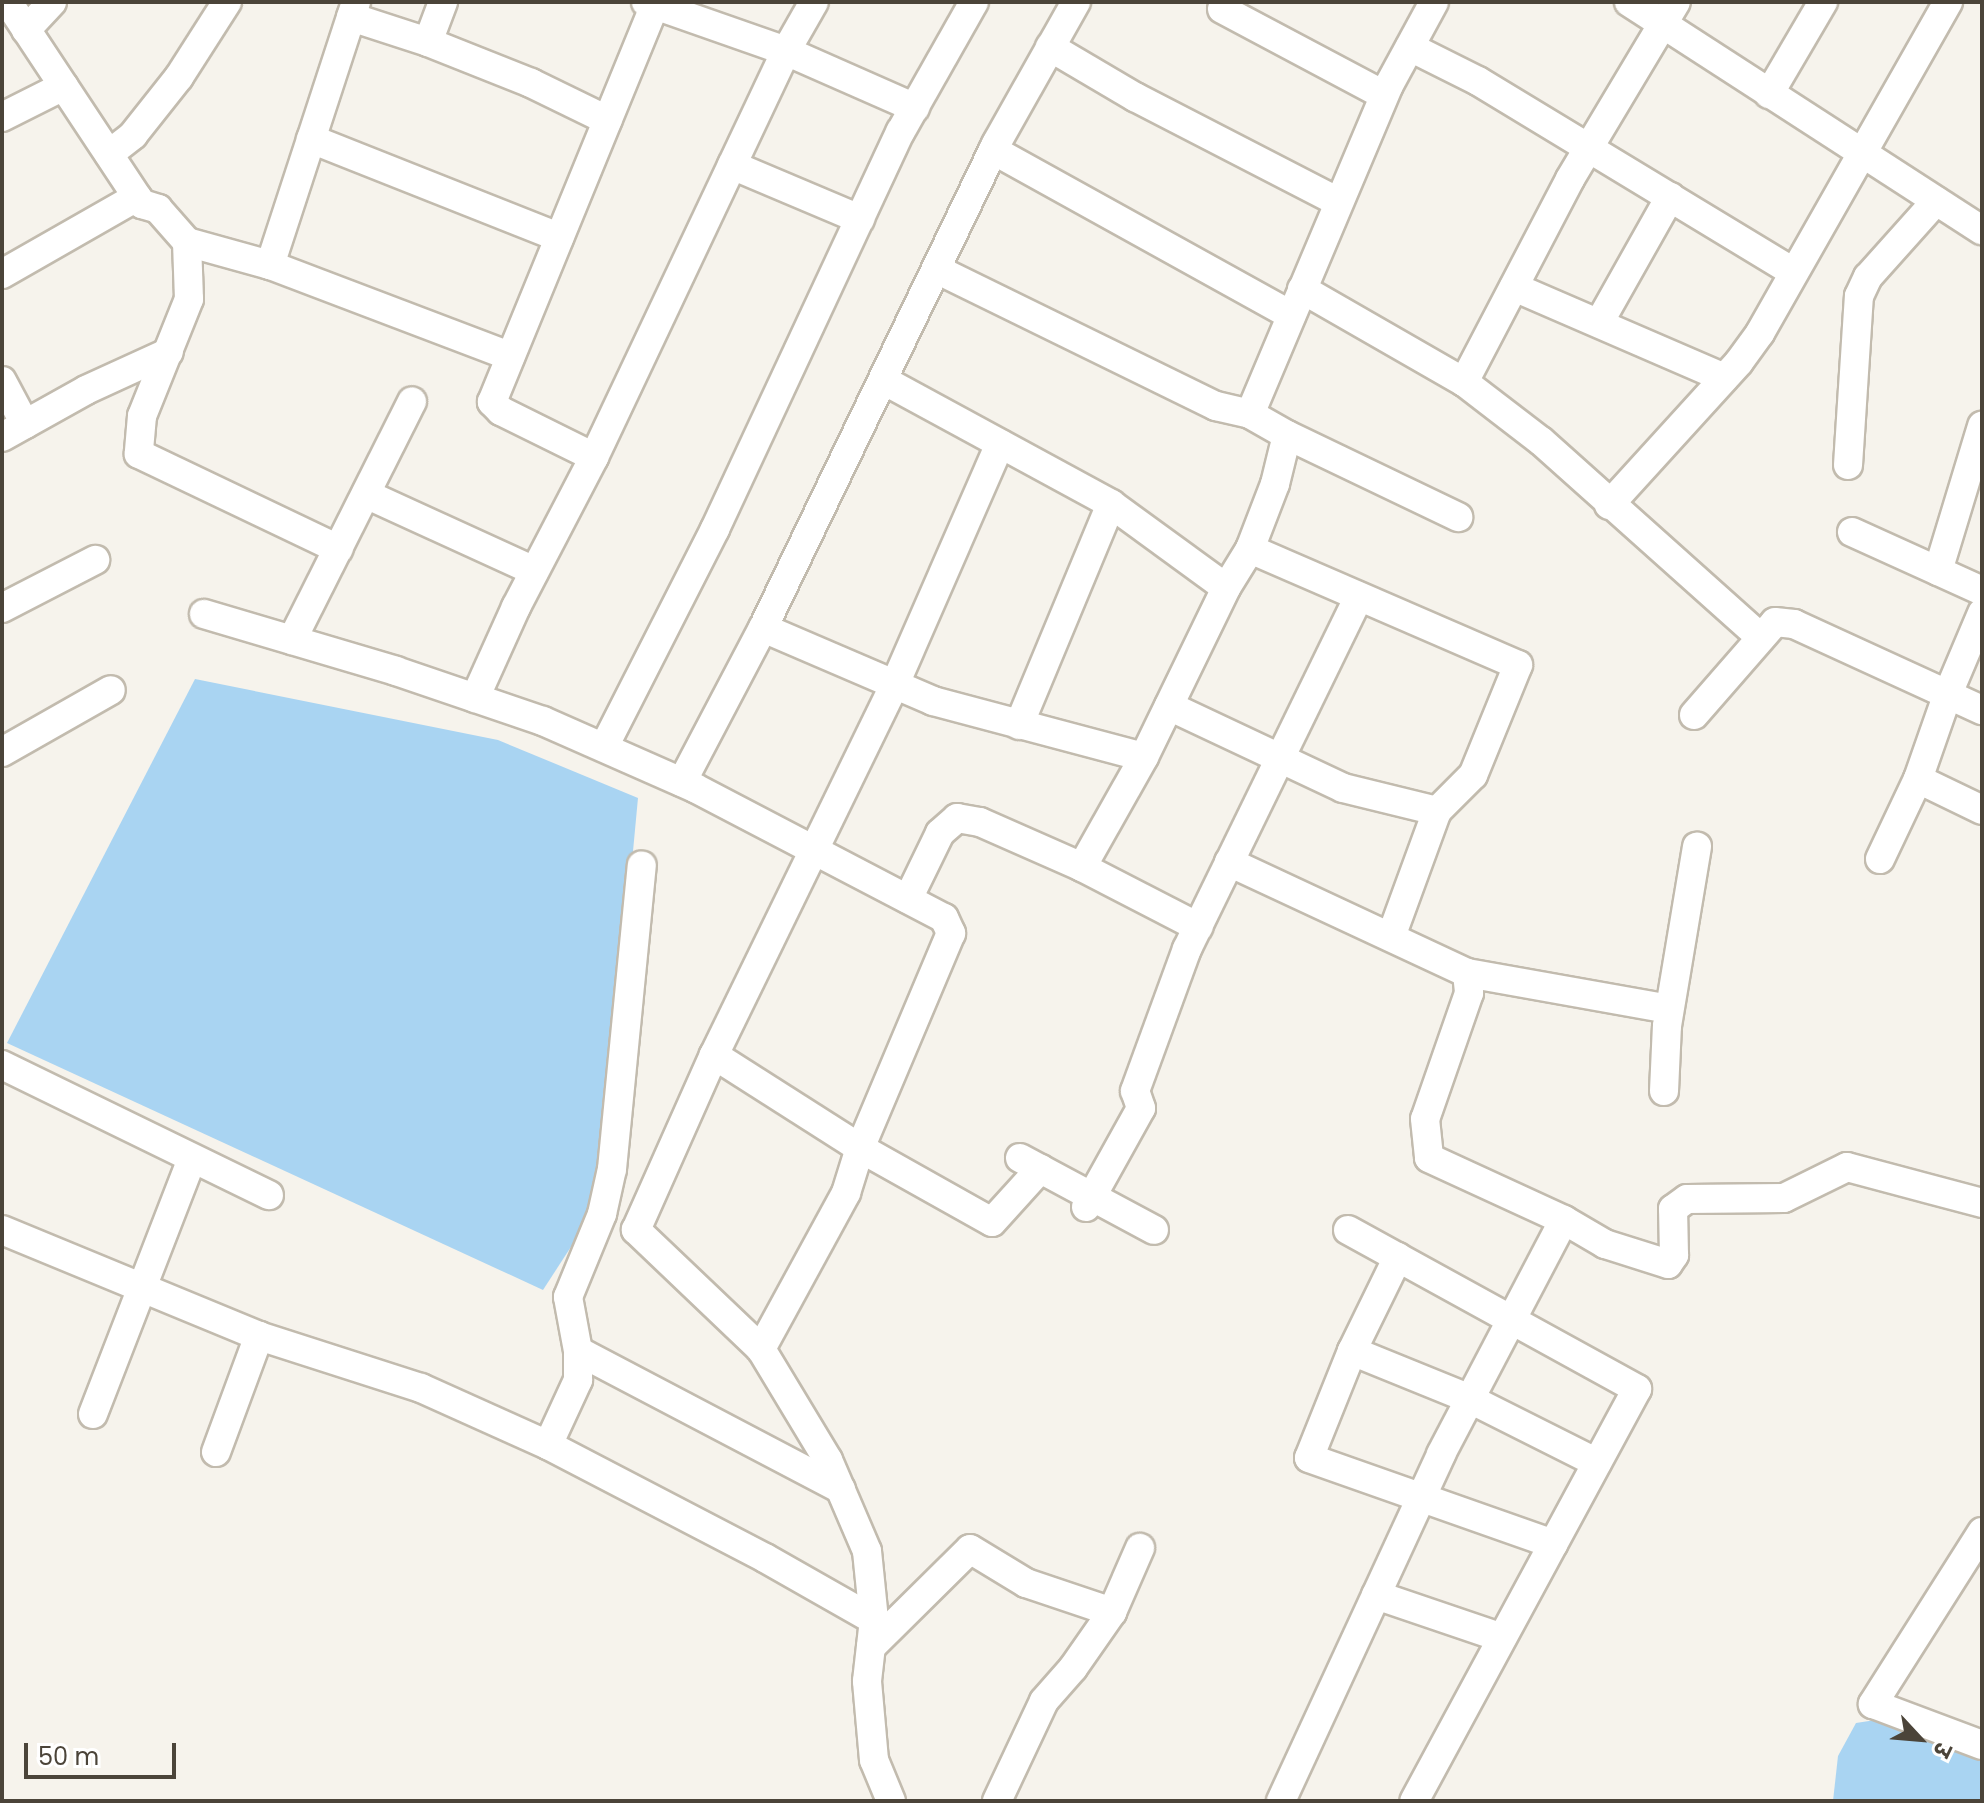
<!DOCTYPE html>
<meta charset="utf-8">
<style>
body{margin:0}
#map{position:relative;width:1984px;height:1803px;overflow:hidden;background:#f6f3ec;font-family:Poppins,"Noto Sans Devanagari",sans-serif}
div>[style]{position:absolute}
.water>*{inset:0;background:#a9d4f2}
.roads{filter:drop-shadow(2px 0 #c2bbae) drop-shadow(-2px 0 #c2bbae) drop-shadow(0 2px #c2bbae) drop-shadow(0 -2px #c2bbae)}
.minor>*{height:28px;margin:-14px;padding:0 14px;transform-origin:14px;border-radius:14px;background:#fff}
span{translate:-50% -50%;white-space:nowrap;text-align:center;line-height:1.15;-webkit-text-stroke:8px #fff;paint-order:stroke}
.frame{position:absolute;inset:0;border:4px solid #4b4439;pointer-events:none}
.north{position:absolute;left:1880px;top:1699px;width:80px;height:80px;-webkit-text-stroke:6px #fff;paint-order:stroke;rotate:116deg;font-size:22px;font-weight:700;line-height:32px;text-align:center;color:#4b4439}
.north::after{content:'';display:block;margin:auto;width:28px;height:36px;background:#4b4439;clip-path:polygon(50% 0,100% 100%,50% 72%,0 100%)}
.scale{position:absolute;left:24px;top:1743px;width:152px;height:36px;box-sizing:border-box;border:4px solid #4b4439;border-top:0;padding-left:10px;font-size:24px;line-height:28px;white-space:nowrap;color:#4b4439;-webkit-text-stroke:6px #fff;paint-order:stroke}
</style>
<div id="map">
<div class="water">
<i style="clip-path:polygon(195px 679px,498px 740px,638px 798px,609px 1107px,589px 1219px,543px 1290px,7px 1043px)"></i>
<i style="clip-path:polygon(1908px 1715px,1982px 1736px,1982px 1801px,1833px 1801px,1838px 1756px,1856px 1723px)"></i>
</div>
<div class="roads">
<div class="minor">
<i style="left:8px;top:2px;width:234px;rotate:56.5deg"></i>
<i style="left:137px;top:197px;width:9px;rotate:54deg"></i>
<i style="left:142px;top:204px;width:17px;rotate:17deg"></i>
<i style="left:158px;top:209px;width:44px;rotate:48.7deg"></i>
<i style="left:187px;top:242px;width:57px;rotate:88deg"></i>
<i style="left:189px;top:299px;width:126px;rotate:111.9deg"></i>
<i style="left:142px;top:416px;width:38px;rotate:95deg"></i>
<i style="left:139px;top:454px;width:221px;rotate:25.5deg"></i>
<i style="left:646px;top:2px;width:148px;rotate:19.3deg"></i>
<i style="left:786px;top:51px;width:141px;rotate:23.8deg"></i>
<i style="left:1629px;top:2px;width:420px;rotate:32.9deg"></i>
<i style="left:1222px;top:9px;width:183px;rotate:28deg"></i>
<i style="left:351px;top:17px;width:81px;rotate:18deg"></i>
<i style="left:428px;top:42px;width:111px;rotate:21.7deg"></i>
<i style="left:531px;top:83px;width:85px;rotate:26deg"></i>
<i style="left:26px;top:30px;width:38px;rotate:-47deg"></i>
<i style="left:428px;top:42px;width:43px;rotate:-69.4deg"></i>
<i style="left:1050px;top:47px;width:99px;rotate:30.5deg"></i>
<i style="left:1135px;top:97px;width:229px;rotate:27.3deg"></i>
<i style="left:1410px;top:47px;width:76px;rotate:26.6deg"></i>
<i style="left:1478px;top:81px;width:369px;rotate:31.2deg"></i>
<i style="left:1769px;top:94px;width:107px;rotate:-59.6deg"></i>
<i style="left:2px;top:117px;width:69px;rotate:-26.6deg"></i>
<i style="left:311px;top:139px;width:267px;rotate:21.6deg"></i>
<i style="left:993px;top:150px;width:341px;rotate:29deg"></i>
<i style="left:109px;top:154px;width:31px;rotate:-38deg"></i>
<i style="left:133px;top:135px;width:74px;rotate:-51.6deg"></i>
<i style="left:179px;top:77px;width:89px;rotate:-57.4deg"></i>
<i style="left:732px;top:165px;width:139px;rotate:22.9deg"></i>
<i style="left:187px;top:242px;width:86px;rotate:15.5deg"></i>
<i style="left:270px;top:265px;width:257px;rotate:20.8deg"></i>
<i style="left:270px;top:265px;width:277px;rotate:-71.9deg"></i>
<i style="left:936px;top:269px;width:312px;rotate:26.1deg"></i>
<i style="left:1216px;top:406px;width:35px;rotate:13deg"></i>
<i style="left:1250px;top:414px;width:43px;rotate:29.6deg"></i>
<i style="left:1287px;top:435px;width:190px;rotate:25.6deg"></i>
<i style="left:2px;top:274px;width:155px;rotate:-29.7deg"></i>
<i style="left:1514px;top:287px;width:229px;rotate:23.4deg"></i>
<i style="left:1302px;top:289px;width:187px;rotate:29.9deg"></i>
<i style="left:1464px;top:382px;width:229px;rotate:-62.4deg"></i>
<i style="left:1570px;top:179px;width:206px;rotate:-59.1deg"></i>
<i style="left:1599px;top:323px;width:145px;rotate:-60.6deg"></i>
<i style="left:883px;top:380px;width:260px;rotate:28.5deg"></i>
<i style="left:1111px;top:504px;width:142px;rotate:36.1deg"></i>
<i style="left:2px;top:381px;width:49px;rotate:61.9deg"></i>
<i style="left:1464px;top:382px;width:97px;rotate:37.5deg"></i>
<i style="left:1541px;top:441px;width:295px;rotate:41.8deg"></i>
<i style="left:1250px;top:414px;width:357px;rotate:-67.1deg"></i>
<i style="left:1389px;top:85px;width:94px;rotate:-61.5deg"></i>
<i style="left:2px;top:437px;width:96px;rotate:-29.2deg"></i>
<i style="left:86px;top:390px;width:91px;rotate:-24.6deg"></i>
<i style="left:594px;top:457px;width:104px;rotate:-153.7deg"></i>
<i style="left:501px;top:411px;width:13px;rotate:-135deg"></i>
<i style="left:492px;top:402px;width:432px;rotate:-67.7deg"></i>
<i style="left:1848px;top:465px;width:169px;rotate:-86.3deg"></i>
<i style="left:1859px;top:296px;width:21px;rotate:-65deg"></i>
<i style="left:1868px;top:277px;width:102px;rotate:-48.2deg"></i>
<i style="left:366px;top:494px;width:185px;rotate:24.6deg"></i>
<i style="left:1609px;top:505px;width:193px;rotate:-47.7deg"></i>
<i style="left:1739px;top:362px;width:36px;rotate:-54deg"></i>
<i style="left:1760px;top:333px;width:381px;rotate:-60.4deg"></i>
<i style="left:1852px;top:532px;width:143px;rotate:24.4deg"></i>
<i style="left:1250px;top:549px;width:292px;rotate:23.4deg"></i>
<i style="left:1518px;top:665px;width:119px;rotate:112.2deg"></i>
<i style="left:1473px;top:775px;width:51px;rotate:135deg"></i>
<i style="left:1437px;top:811px;width:134px;rotate:110.1deg"></i>
<i style="left:1938px;top:571px;width:152px;rotate:-73.1deg"></i>
<i style="left:2px;top:608px;width:105px;rotate:-27.3deg"></i>
<i style="left:204px;top:614px;width:200px;rotate:16.5deg"></i>
<i style="left:396px;top:671px;width:155px;rotate:18.8deg"></i>
<i style="left:543px;top:721px;width:166px;rotate:23.8deg"></i>
<i style="left:695px;top:788px;width:281px;rotate:27.6deg"></i>
<i style="left:944px;top:918px;width:17px;rotate:65deg"></i>
<i style="left:951px;top:933px;width:233px;rotate:112.9deg"></i>
<i style="left:860px;top:1148px;width:47px;rotate:107.3deg"></i>
<i style="left:846px;top:1193px;width:178px;rotate:118.6deg"></i>
<i style="left:763px;top:628px;width:185px;rotate:23.2deg"></i>
<i style="left:933px;top:701px;width:218px;rotate:14.9deg"></i>
<i style="left:292px;top:640px;width:267px;rotate:-63.3deg"></i>
<i style="left:475px;top:698px;width:100px;rotate:-65.7deg"></i>
<i style="left:516px;top:607px;width:169px;rotate:-62.5deg"></i>
<i style="left:594px;top:457px;width:449px;rotate:-64.7deg"></i>
<i style="left:786px;top:51px;width:56px;rotate:-60.3deg"></i>
<i style="left:1169px;top:706px;width:192px;rotate:25.2deg"></i>
<i style="left:1343px;top:788px;width:97px;rotate:13.7deg"></i>
<i style="left:1694px;top:715px;width:123px;rotate:-48.9deg"></i>
<i style="left:1775px;top:622px;width:19px;rotate:6deg"></i>
<i style="left:1794px;top:624px;width:207px;rotate:24.6deg"></i>
<i style="left:1019px;top:725px;width:239px;rotate:-67.4deg"></i>
<i style="left:604px;top:747px;width:245px;rotate:-63deg"></i>
<i style="left:715px;top:529px;width:439px;rotate:-65deg"></i>
<i style="left:901px;top:131px;width:148px;rotate:-60.5deg"></i>
<i style="left:2px;top:752px;width:125px;rotate:-29.6deg"></i>
<i style="left:1918px;top:779px;width:71px;rotate:25.8deg"></i>
<i style="left:682px;top:782px;width:174px;rotate:-62.3deg"></i>
<i style="left:763px;top:628px;width:537px;rotate:-64.29deg"></i>
<i style="left:996px;top:144px;width:163px;rotate:-60.6deg"></i>
<i style="left:1880px;top:859px;width:89px;rotate:-64.6deg"></i>
<i style="left:1918px;top:779px;width:88px;rotate:-70.7deg"></i>
<i style="left:1947px;top:696px;width:90px;rotate:-67.1deg"></i>
<i style="left:1229px;top:862px;width:263px;rotate:25deg"></i>
<i style="left:1467px;top:973px;width:20px;rotate:84deg"></i>
<i style="left:1469px;top:993px;width:133px;rotate:109.2deg"></i>
<i style="left:1425px;top:1119px;width:39px;rotate:84deg"></i>
<i style="left:1429px;top:1158px;width:149px;rotate:24.7deg"></i>
<i style="left:1564px;top:1220px;width:48px;rotate:30.3deg"></i>
<i style="left:1605px;top:1244px;width:66px;rotate:17.6deg"></i>
<i style="left:1668px;top:1264px;width:11px;rotate:-56deg"></i>
<i style="left:1674px;top:1255px;width:46px;rotate:-91.2deg"></i>
<i style="left:1673px;top:1209px;width:17px;rotate:-36deg"></i>
<i style="left:1687px;top:1199px;width:97px;rotate:-0.6deg"></i>
<i style="left:1784px;top:1198px;width:70px;rotate:-26.2deg"></i>
<i style="left:1847px;top:1167px;width:140px;rotate:14.9deg"></i>
<i style="left:1082px;top:867px;width:126px;rotate:-60.6deg"></i>
<i style="left:1144px;top:757px;width:188px;rotate:-64.1deg"></i>
<i style="left:1226px;top:588px;width:46px;rotate:-58.4deg"></i>
<i style="left:1250px;top:549px;width:70px;rotate:-69deg"></i>
<i style="left:1275px;top:484px;width:50px;rotate:-76.2deg"></i>
<i style="left:908px;top:899px;width:73px;rotate:-64.1deg"></i>
<i style="left:940px;top:833px;width:23px;rotate:-41deg"></i>
<i style="left:957px;top:818px;width:23px;rotate:10deg"></i>
<i style="left:980px;top:822px;width:111px;rotate:23.8deg"></i>
<i style="left:1082px;top:867px;width:131px;rotate:27.3deg"></i>
<i style="left:1467px;top:973px;width:205px;rotate:10.1deg"></i>
<i style="left:714px;top:1055px;width:173px;rotate:32.5deg"></i>
<i style="left:860px;top:1148px;width:151px;rotate:29.3deg"></i>
<i style="left:992px;top:1222px;width:72px;rotate:-47.8deg"></i>
<i style="left:2px;top:1065px;width:297px;rotate:26deg"></i>
<i style="left:1664px;top:1091px;width:65px;rotate:-87.4deg"></i>
<i style="left:1667px;top:1026px;width:182px;rotate:-80.5deg"></i>
<i style="left:1020px;top:1158px;width:152px;rotate:28.2deg"></i>
<i style="left:1086px;top:1207px;width:113px;rotate:-60.9deg"></i>
<i style="left:1141px;top:1108px;width:18px;rotate:-109deg"></i>
<i style="left:1135px;top:1091px;width:151px;rotate:-69.9deg"></i>
<i style="left:1187px;top:949px;width:392px;rotate:-64deg"></i>
<i style="left:2px;top:1230px;width:278px;rotate:22.4deg"></i>
<i style="left:259px;top:1336px;width:170px;rotate:17.8deg"></i>
<i style="left:421px;top:1388px;width:139px;rotate:24.2deg"></i>
<i style="left:548px;top:1445px;width:245px;rotate:27.5deg"></i>
<i style="left:765px;top:1558px;width:125px;rotate:29.6deg"></i>
<i style="left:1348px;top:1230px;width:330px;rotate:28.8deg"></i>
<i style="left:1637px;top:1389px;width:468px;rotate:118.4deg"></i>
<i style="left:1398px;top:1257px;width:105px;rotate:116.1deg"></i>
<i style="left:1352px;top:1351px;width:115px;rotate:111.9deg"></i>
<i style="left:1309px;top:1458px;width:259px;rotate:19.4deg"></i>
<i style="left:578px;top:1351px;width:297px;rotate:27.7deg"></i>
<i style="left:1352px;top:1351px;width:127px;rotate:22.1deg"></i>
<i style="left:1470px;top:1399px;width:142px;rotate:26.7deg"></i>
<i style="left:93px;top:1414px;width:274px;rotate:-68.8deg"></i>
<i style="left:548px;top:1445px;width:72px;rotate:-65.2deg"></i>
<i style="left:578px;top:1380px;width:29px;rotate:-90deg"></i>
<i style="left:578px;top:1351px;width:55px;rotate:-100.5deg"></i>
<i style="left:568px;top:1297px;width:90px;rotate:-67.7deg"></i>
<i style="left:602px;top:1214px;width:46px;rotate:-77.5deg"></i>
<i style="left:612px;top:1169px;width:305px;rotate:-84.4deg"></i>
<i style="left:216px;top:1452px;width:124px;rotate:-69.7deg"></i>
<i style="left:1982px;top:1532px;width:204px;rotate:122.4deg"></i>
<i style="left:1873px;top:1704px;width:116px;rotate:20.6deg"></i>
<i style="left:1376px;top:1595px;width:133px;rotate:18.8deg"></i>
<i style="left:871px;top:1647px;width:139px;rotate:-44.7deg"></i>
<i style="left:970px;top:1549px;width:66px;rotate:31.3deg"></i>
<i style="left:1026px;top:1583px;width:91px;rotate:18.6deg"></i>
<i style="left:891px;top:1801px;width:44px;rotate:-112.5deg"></i>
<i style="left:874px;top:1760px;width:79px;rotate:-95.1deg"></i>
<i style="left:867px;top:1681px;width:61px;rotate:-83.5deg"></i>
<i style="left:874px;top:1620px;width:69px;rotate:-95.8deg"></i>
<i style="left:867px;top:1551px;width:99px;rotate:-113.2deg"></i>
<i style="left:828px;top:1460px;width:130px;rotate:-121.1deg"></i>
<i style="left:761px;top:1349px;width:173px;rotate:-136.4deg"></i>
<i style="left:636px;top:1230px;width:192px;rotate:-66deg"></i>
<i style="left:714px;top:1055px;width:413px;rotate:-64deg"></i>
<i style="left:895px;top:684px;width:262px;rotate:-66.4deg"></i>
<i style="left:997px;top:1801px;width:110px;rotate:-64.8deg"></i>
<i style="left:1044px;top:1701px;width:44px;rotate:-48.7deg"></i>
<i style="left:1073px;top:1668px;width:68px;rotate:-55.1deg"></i>
<i style="left:1112px;top:1612px;width:70px;rotate:-66.4deg"></i>
<i style="left:1281px;top:1801px;width:382px;rotate:-65.2deg"></i>
<i style="left:1441px;top:1454px;width:264px;rotate:-62.3deg"></i>
</div>
</div>
<div class="frame"></div>
<div class="north">उ</div>
<div class="scale">50 m</div>
</div>
